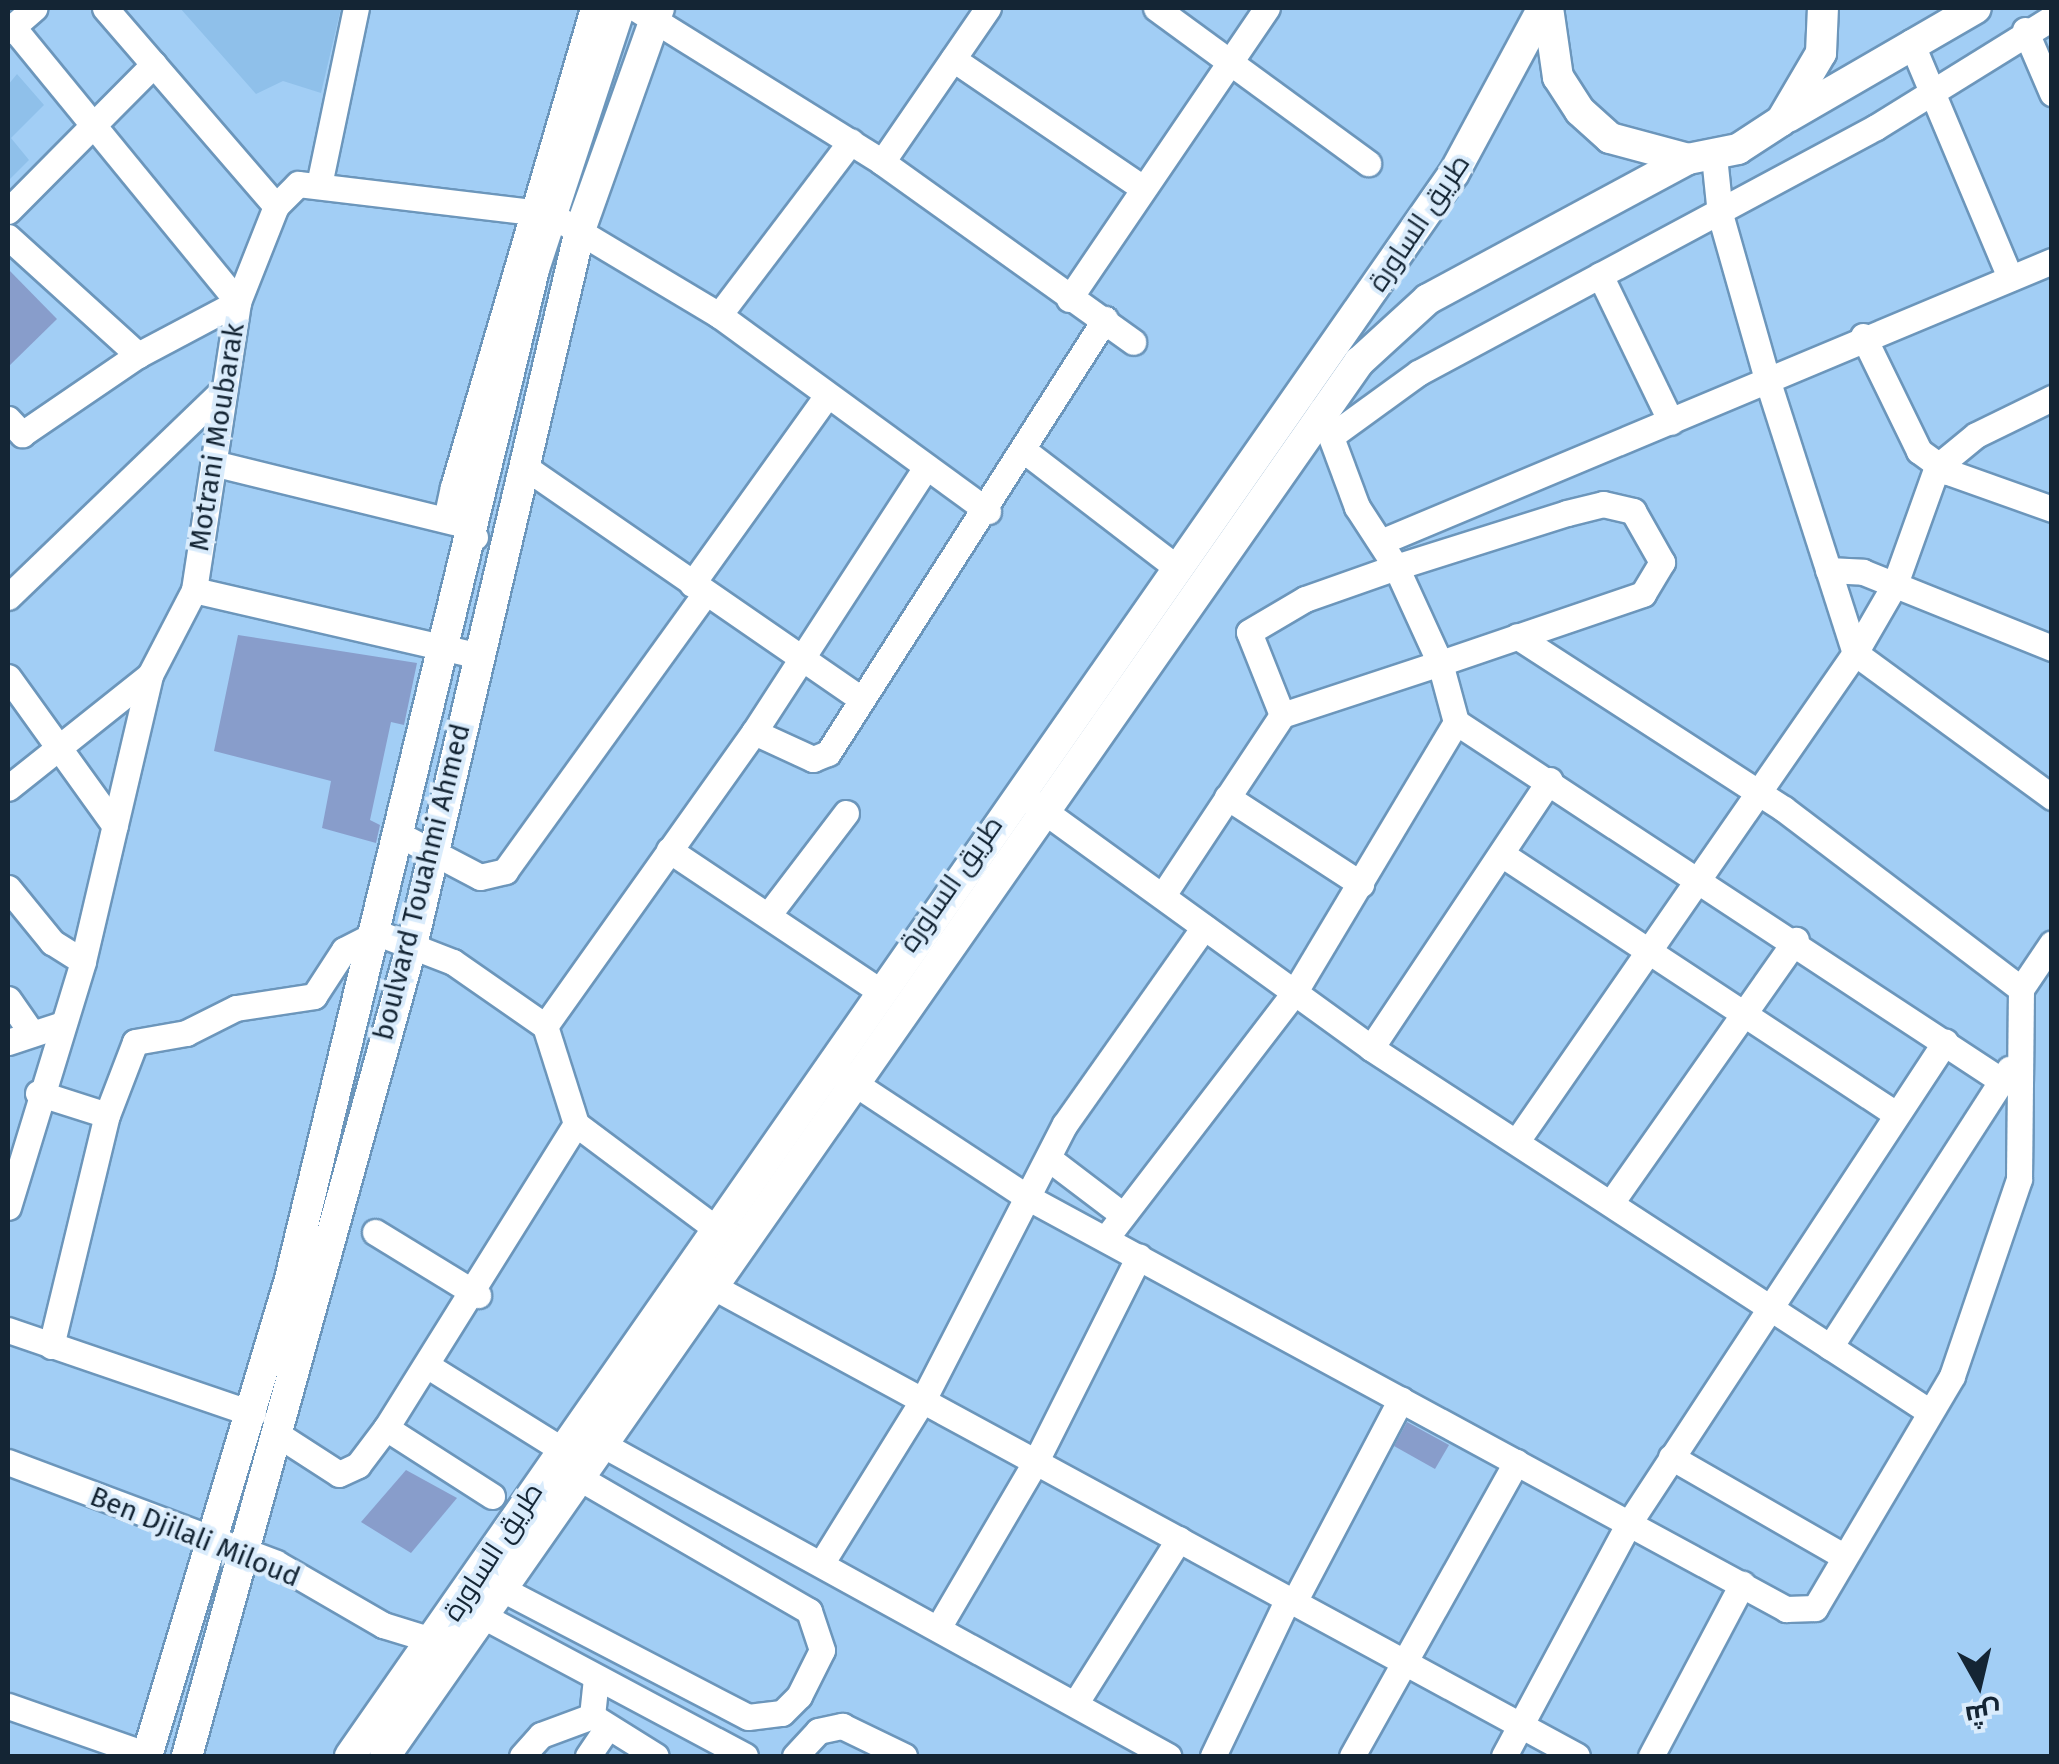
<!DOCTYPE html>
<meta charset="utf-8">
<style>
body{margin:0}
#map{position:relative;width:2059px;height:1764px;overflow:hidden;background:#a2cef5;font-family:"Fira Sans",Cairo,sans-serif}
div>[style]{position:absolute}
.built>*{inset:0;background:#8fc0ea}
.building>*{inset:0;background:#889dcb}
.roads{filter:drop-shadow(2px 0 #6c96bb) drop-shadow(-2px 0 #6c96bb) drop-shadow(0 2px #6c96bb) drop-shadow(0 -2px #6c96bb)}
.minor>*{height:25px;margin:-12.5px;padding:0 12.5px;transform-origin:12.5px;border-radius:12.5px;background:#fff}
.major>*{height:30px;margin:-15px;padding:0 15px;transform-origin:15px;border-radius:15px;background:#fff}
span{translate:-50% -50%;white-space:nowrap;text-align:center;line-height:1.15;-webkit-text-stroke:8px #daecfc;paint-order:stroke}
.street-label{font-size:28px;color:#142534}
.frame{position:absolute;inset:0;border:10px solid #142534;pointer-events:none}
.north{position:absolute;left:1929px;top:1634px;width:100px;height:100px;-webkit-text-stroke:8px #daecfc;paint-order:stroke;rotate:172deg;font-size:28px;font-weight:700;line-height:40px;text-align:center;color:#142534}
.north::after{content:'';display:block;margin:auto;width:35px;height:45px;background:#142534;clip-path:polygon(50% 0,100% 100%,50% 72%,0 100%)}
</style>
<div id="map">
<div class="built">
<i style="clip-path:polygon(180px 8px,341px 8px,321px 93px,283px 81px,256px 94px)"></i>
<i style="clip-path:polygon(17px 74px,44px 105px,11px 138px,29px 160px,8px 181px,8px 85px)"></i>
</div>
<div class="building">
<i style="clip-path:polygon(8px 269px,57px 319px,8px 367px)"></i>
<i style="clip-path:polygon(238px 635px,417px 663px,404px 725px,391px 722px,370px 820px,380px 825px,376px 843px,322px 828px,331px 781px,214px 751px)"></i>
<i style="clip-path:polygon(1407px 1422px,1449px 1445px,1435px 1469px,1394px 1446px)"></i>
<i style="clip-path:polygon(406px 1470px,457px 1498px,411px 1553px,361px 1522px)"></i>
</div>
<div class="roads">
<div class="minor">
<i style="left:105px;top:8px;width:262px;rotate:49.2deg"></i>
<i style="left:635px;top:8px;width:291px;rotate:31.9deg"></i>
<i style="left:882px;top:162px;width:309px;rotate:35.6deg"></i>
<i style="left:1156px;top:8px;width:263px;rotate:36.2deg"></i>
<i style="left:2025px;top:30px;width:69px;rotate:66.8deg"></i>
<i style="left:8px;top:31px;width:35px;rotate:-41deg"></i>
<i style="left:1911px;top:42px;width:256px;rotate:67.2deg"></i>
<i style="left:953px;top:59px;width:227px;rotate:34.2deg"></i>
<i style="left:1714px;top:156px;width:58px;rotate:84.1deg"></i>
<i style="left:1720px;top:214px;width:172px;rotate:74.1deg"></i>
<i style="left:1767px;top:379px;width:288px;rotate:72.2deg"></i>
<i style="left:1855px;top:653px;width:244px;rotate:36.2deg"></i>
<i style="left:882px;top:162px;width:187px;rotate:-55.5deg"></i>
<i style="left:320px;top:180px;width:176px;rotate:-78.2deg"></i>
<i style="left:8px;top:211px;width:207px;rotate:-45.2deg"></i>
<i style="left:8px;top:237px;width:176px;rotate:42.2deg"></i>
<i style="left:138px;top:355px;width:113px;rotate:-27.9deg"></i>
<i style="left:238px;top:302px;width:103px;rotate:-68.4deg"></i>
<i style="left:276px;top:206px;width:31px;rotate:-45deg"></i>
<i style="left:298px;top:184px;width:254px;rotate:6.8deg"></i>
<i style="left:550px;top:214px;width:197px;rotate:30.9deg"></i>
<i style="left:719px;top:315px;width:333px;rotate:36.1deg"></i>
<i style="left:1600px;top:275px;width:163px;rotate:64.2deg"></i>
<i style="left:1069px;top:299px;width:352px;rotate:-55.8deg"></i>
<i style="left:719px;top:315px;width:218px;rotate:-52.8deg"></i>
<i style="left:1863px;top:336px;width:128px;rotate:64deg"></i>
<i style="left:1919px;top:451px;width:36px;rotate:36deg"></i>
<i style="left:1948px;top:472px;width:110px;rotate:19.6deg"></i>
<i style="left:8px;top:419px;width:21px;rotate:47deg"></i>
<i style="left:22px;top:434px;width:140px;rotate:-34.3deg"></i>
<i style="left:1334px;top:434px;width:104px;rotate:-36deg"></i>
<i style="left:1418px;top:373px;width:520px;rotate:-28.24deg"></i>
<i style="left:1876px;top:127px;width:207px;rotate:-31.8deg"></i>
<i style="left:1026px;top:452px;width:190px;rotate:37.5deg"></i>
<i style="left:213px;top:463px;width:248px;rotate:13.8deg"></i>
<i style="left:525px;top:467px;width:408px;rotate:34.6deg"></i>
<i style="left:475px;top:537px;width:38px;rotate:-135deg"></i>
<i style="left:448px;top:510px;width:24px;rotate:-78deg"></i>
<i style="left:453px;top:487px;width:499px;rotate:-73.7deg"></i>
<i style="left:1383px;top:541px;width:725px;rotate:-22.71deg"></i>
<i style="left:1828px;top:570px;width:35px;rotate:3deg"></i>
<i style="left:1863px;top:572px;width:204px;rotate:21.9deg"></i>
<i style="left:692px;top:584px;width:230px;rotate:-54.4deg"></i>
<i style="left:194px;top:590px;width:289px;rotate:13deg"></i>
<i style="left:8px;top:597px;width:298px;rotate:-43.9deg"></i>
<i style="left:8px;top:677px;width:183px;rotate:54.3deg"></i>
<i style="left:1282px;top:715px;width:89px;rotate:-111.7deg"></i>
<i style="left:1249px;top:632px;width:65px;rotate:-30.5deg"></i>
<i style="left:1305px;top:599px;width:96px;rotate:-19.4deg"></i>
<i style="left:1396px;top:567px;width:179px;rotate:-17.5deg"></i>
<i style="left:1567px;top:513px;width:37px;rotate:-14deg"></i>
<i style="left:1603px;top:504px;width:31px;rotate:13deg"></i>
<i style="left:1633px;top:511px;width:59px;rotate:60.4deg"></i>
<i style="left:1662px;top:562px;width:37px;rotate:121deg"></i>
<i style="left:1643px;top:594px;width:214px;rotate:161.2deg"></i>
<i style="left:1440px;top:663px;width:106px;rotate:-114.6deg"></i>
<i style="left:1396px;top:567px;width:72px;rotate:-123deg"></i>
<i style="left:1357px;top:507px;width:103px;rotate:-110.4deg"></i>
<i style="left:754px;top:732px;width:310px;rotate:-57deg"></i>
<i style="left:8px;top:788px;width:181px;rotate:-38.5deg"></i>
<i style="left:150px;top:675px;width:96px;rotate:-62.6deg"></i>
<i style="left:194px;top:590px;width:291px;rotate:-81.3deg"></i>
<i style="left:238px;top:302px;width:357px;rotate:-129.3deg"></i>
<i style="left:1227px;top:797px;width:160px;rotate:33deg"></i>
<i style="left:1033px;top:803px;width:417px;rotate:35.9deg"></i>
<i style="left:1371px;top:1048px;width:667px;rotate:33.07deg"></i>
<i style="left:402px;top:836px;width:88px;rotate:27.7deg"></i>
<i style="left:480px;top:877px;width:26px;rotate:-13deg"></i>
<i style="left:505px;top:871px;width:340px;rotate:-54.2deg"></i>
<i style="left:669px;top:850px;width:252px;rotate:33.8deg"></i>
<i style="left:1503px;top:855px;width:471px;rotate:33.4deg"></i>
<i style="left:8px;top:888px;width:70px;rotate:50.8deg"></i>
<i style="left:52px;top:942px;width:36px;rotate:32deg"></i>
<i style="left:1163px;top:895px;width:216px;rotate:-56.5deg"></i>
<i style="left:1282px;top:715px;width:166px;rotate:-18.2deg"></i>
<i style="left:1440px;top:663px;width:61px;rotate:74.8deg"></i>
<i style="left:1456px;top:722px;width:653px;rotate:33.33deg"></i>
<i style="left:769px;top:914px;width:127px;rotate:-52.7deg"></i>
<i style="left:2021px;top:989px;width:55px;rotate:-56deg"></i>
<i style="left:8px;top:999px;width:37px;rotate:55deg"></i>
<i style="left:545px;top:1026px;width:361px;rotate:-54.6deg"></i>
<i style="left:754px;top:732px;width:65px;rotate:24.6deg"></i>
<i style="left:813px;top:759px;width:16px;rotate:-22deg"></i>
<i style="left:828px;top:753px;width:515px;rotate:-57.45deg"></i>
<i style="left:8px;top:1042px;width:58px;rotate:-18.1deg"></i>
<i style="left:1371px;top:1048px;width:322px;rotate:-56.3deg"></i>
<i style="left:839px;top:1073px;width:225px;rotate:33.4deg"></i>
<i style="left:1027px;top:1197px;width:864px;rotate:28.49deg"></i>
<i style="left:1786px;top:1609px;width:29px;rotate:-2deg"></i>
<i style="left:1815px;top:1608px;width:269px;rotate:-59.4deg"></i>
<i style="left:1952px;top:1376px;width:208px;rotate:-71.2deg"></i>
<i style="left:2019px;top:1179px;width:190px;rotate:-89.4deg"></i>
<i style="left:2021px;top:989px;width:298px;rotate:-142.8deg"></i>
<i style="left:1784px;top:809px;width:318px;rotate:-147.1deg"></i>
<i style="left:38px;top:1093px;width:72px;rotate:17.7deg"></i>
<i style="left:1519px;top:1138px;width:590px;rotate:-55.29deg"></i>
<i style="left:1855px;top:653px;width:80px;rotate:-59.9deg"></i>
<i style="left:1895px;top:584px;width:124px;rotate:-70.3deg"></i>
<i style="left:1937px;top:467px;width:50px;rotate:-39.4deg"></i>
<i style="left:1976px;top:435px;width:85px;rotate:-26deg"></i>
<i style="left:1048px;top:1158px;width:94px;rotate:37.2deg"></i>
<i style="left:1613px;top:1200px;width:318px;rotate:-54.9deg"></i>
<i style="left:8px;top:1207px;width:257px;rotate:-73deg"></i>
<i style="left:83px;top:961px;width:294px;rotate:-76.8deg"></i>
<i style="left:375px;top:1232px;width:121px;rotate:31.5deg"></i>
<i style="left:1106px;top:1238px;width:309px;rotate:-52.5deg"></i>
<i style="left:1294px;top:993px;width:316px;rotate:-59.1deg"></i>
<i style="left:699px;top:1279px;width:999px;rotate:28.51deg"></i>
<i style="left:8px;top:1330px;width:259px;rotate:18.9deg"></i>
<i style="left:51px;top:1346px;width:238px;rotate:-76.4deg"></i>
<i style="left:107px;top:1115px;width:78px;rotate:-69deg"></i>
<i style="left:135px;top:1042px;width:52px;rotate:-10deg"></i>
<i style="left:186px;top:1033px;width:56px;rotate:-26.6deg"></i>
<i style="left:236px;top:1008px;width:79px;rotate:-8.7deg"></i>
<i style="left:314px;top:996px;width:55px;rotate:-56.9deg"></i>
<i style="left:344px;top:950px;width:38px;rotate:-27deg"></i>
<i style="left:378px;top:933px;width:80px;rotate:21.1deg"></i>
<i style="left:453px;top:962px;width:112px;rotate:34.8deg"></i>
<i style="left:545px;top:1026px;width:103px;rotate:72.4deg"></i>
<i style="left:576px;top:1124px;width:174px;rotate:36.8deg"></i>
<i style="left:1830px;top:1347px;width:331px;rotate:-57.2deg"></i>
<i style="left:428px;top:1366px;width:157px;rotate:32deg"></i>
<i style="left:386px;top:1428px;width:358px;rotate:-58deg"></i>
<i style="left:274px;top:1432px;width:77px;rotate:32.9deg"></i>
<i style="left:339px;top:1474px;width:21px;rotate:-25deg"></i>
<i style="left:358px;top:1465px;width:46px;rotate:-52.9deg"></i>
<i style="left:386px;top:1428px;width:126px;rotate:32.7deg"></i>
<i style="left:600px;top:1443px;width:649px;rotate:28.86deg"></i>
<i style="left:1671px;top:1457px;width:198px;rotate:29.9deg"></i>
<i style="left:8px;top:1462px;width:286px;rotate:20.6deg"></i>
<i style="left:276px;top:1563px;width:124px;rotate:30.1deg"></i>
<i style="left:383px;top:1625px;width:54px;rotate:17.1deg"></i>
<i style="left:821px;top:1564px;width:195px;rotate:-58.2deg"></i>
<i style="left:924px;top:1398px;width:308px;rotate:-62.8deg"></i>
<i style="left:1065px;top:1124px;width:241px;rotate:-54.8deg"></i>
<i style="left:502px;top:1589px;width:277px;rotate:27.5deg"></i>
<i style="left:748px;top:1717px;width:34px;rotate:-7deg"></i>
<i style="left:782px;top:1713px;width:24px;rotate:-45deg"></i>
<i style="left:799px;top:1696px;width:51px;rotate:-63.4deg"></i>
<i style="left:822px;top:1650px;width:41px;rotate:-108.4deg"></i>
<i style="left:809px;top:1611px;width:267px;rotate:-149.9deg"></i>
<i style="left:1294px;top:1602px;width:229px;rotate:-62.2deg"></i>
<i style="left:483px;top:1616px;width:297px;rotate:28.1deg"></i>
<i style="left:938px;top:1628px;width:194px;rotate:-59.6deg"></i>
<i style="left:1036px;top:1461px;width:229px;rotate:-63.3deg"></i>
<i style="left:596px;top:1678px;width:38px;rotate:96deg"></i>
<i style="left:592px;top:1716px;width:75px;rotate:32deg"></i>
<i style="left:1075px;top:1704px;width:195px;rotate:-57.8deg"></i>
<i style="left:8px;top:1706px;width:148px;rotate:19.3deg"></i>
<i style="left:522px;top:1756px;width:28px;rotate:-48deg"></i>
<i style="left:541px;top:1735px;width:54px;rotate:-20.4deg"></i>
<i style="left:588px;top:1756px;width:32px;rotate:-56deg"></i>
<i style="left:795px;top:1756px;width:34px;rotate:-47deg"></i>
<i style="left:818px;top:1731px;width:25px;rotate:-12deg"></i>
<i style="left:842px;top:1726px;width:69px;rotate:25.8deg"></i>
<i style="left:1213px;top:1756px;width:174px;rotate:-64.5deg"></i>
<i style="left:1352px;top:1756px;width:337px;rotate:-60.8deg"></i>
<i style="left:1504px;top:1756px;width:264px;rotate:-61.8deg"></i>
<i style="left:1629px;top:1523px;width:576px;rotate:-56.7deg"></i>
<i style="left:1651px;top:1756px;width:195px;rotate:-62.1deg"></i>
</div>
<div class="major">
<i style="left:1548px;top:8px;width:70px;rotate:81.8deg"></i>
<i style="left:1558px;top:77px;width:40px;rotate:57.1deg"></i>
<i style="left:1580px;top:111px;width:40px;rotate:42deg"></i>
<i style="left:1610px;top:138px;width:81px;rotate:15.1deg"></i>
<i style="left:1688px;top:159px;width:51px;rotate:-11.3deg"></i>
<i style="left:1738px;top:149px;width:51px;rotate:-33.1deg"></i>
<i style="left:1781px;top:121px;width:79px;rotate:-59.5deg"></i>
<i style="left:1821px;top:53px;width:45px;rotate:-87.5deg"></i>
<i style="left:1788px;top:117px;width:217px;rotate:-30.1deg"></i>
<i style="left:147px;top:1756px;width:490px;rotate:-73.3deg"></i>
<i style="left:288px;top:1287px;width:1047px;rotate:-76.41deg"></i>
<i style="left:534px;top:269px;width:275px;rotate:-71.8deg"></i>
<i style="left:187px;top:1756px;width:846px;rotate:-74.5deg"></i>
<i style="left:413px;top:941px;width:730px;rotate:-76.78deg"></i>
<i style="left:580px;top:230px;width:236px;rotate:-70.4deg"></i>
<i style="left:350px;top:1756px;width:1930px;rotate:-55.11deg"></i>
<i style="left:1454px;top:173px;width:187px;rotate:-61.7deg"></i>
<i style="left:385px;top:1756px;width:1701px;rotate:-55.06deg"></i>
<i style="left:1359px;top:362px;width:93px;rotate:-42.4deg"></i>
<i style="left:1428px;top:299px;width:295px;rotate:-28.3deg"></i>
</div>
</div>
<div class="street-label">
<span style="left:1419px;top:223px;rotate:-56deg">طريق الساورة</span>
<span style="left:217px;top:437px;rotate:-81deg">Motrani Moubarak</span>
<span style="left:422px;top:882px;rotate:-76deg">boulvard Touahmi Ahmed</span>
<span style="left:951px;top:884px;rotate:-55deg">طريق الساورة</span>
<span style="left:195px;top:1537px;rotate:22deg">Ben Djilali Miloud</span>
<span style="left:493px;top:1552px;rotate:-57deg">طريق الساورة</span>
</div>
<div class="frame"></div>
<div class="north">ش</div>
</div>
